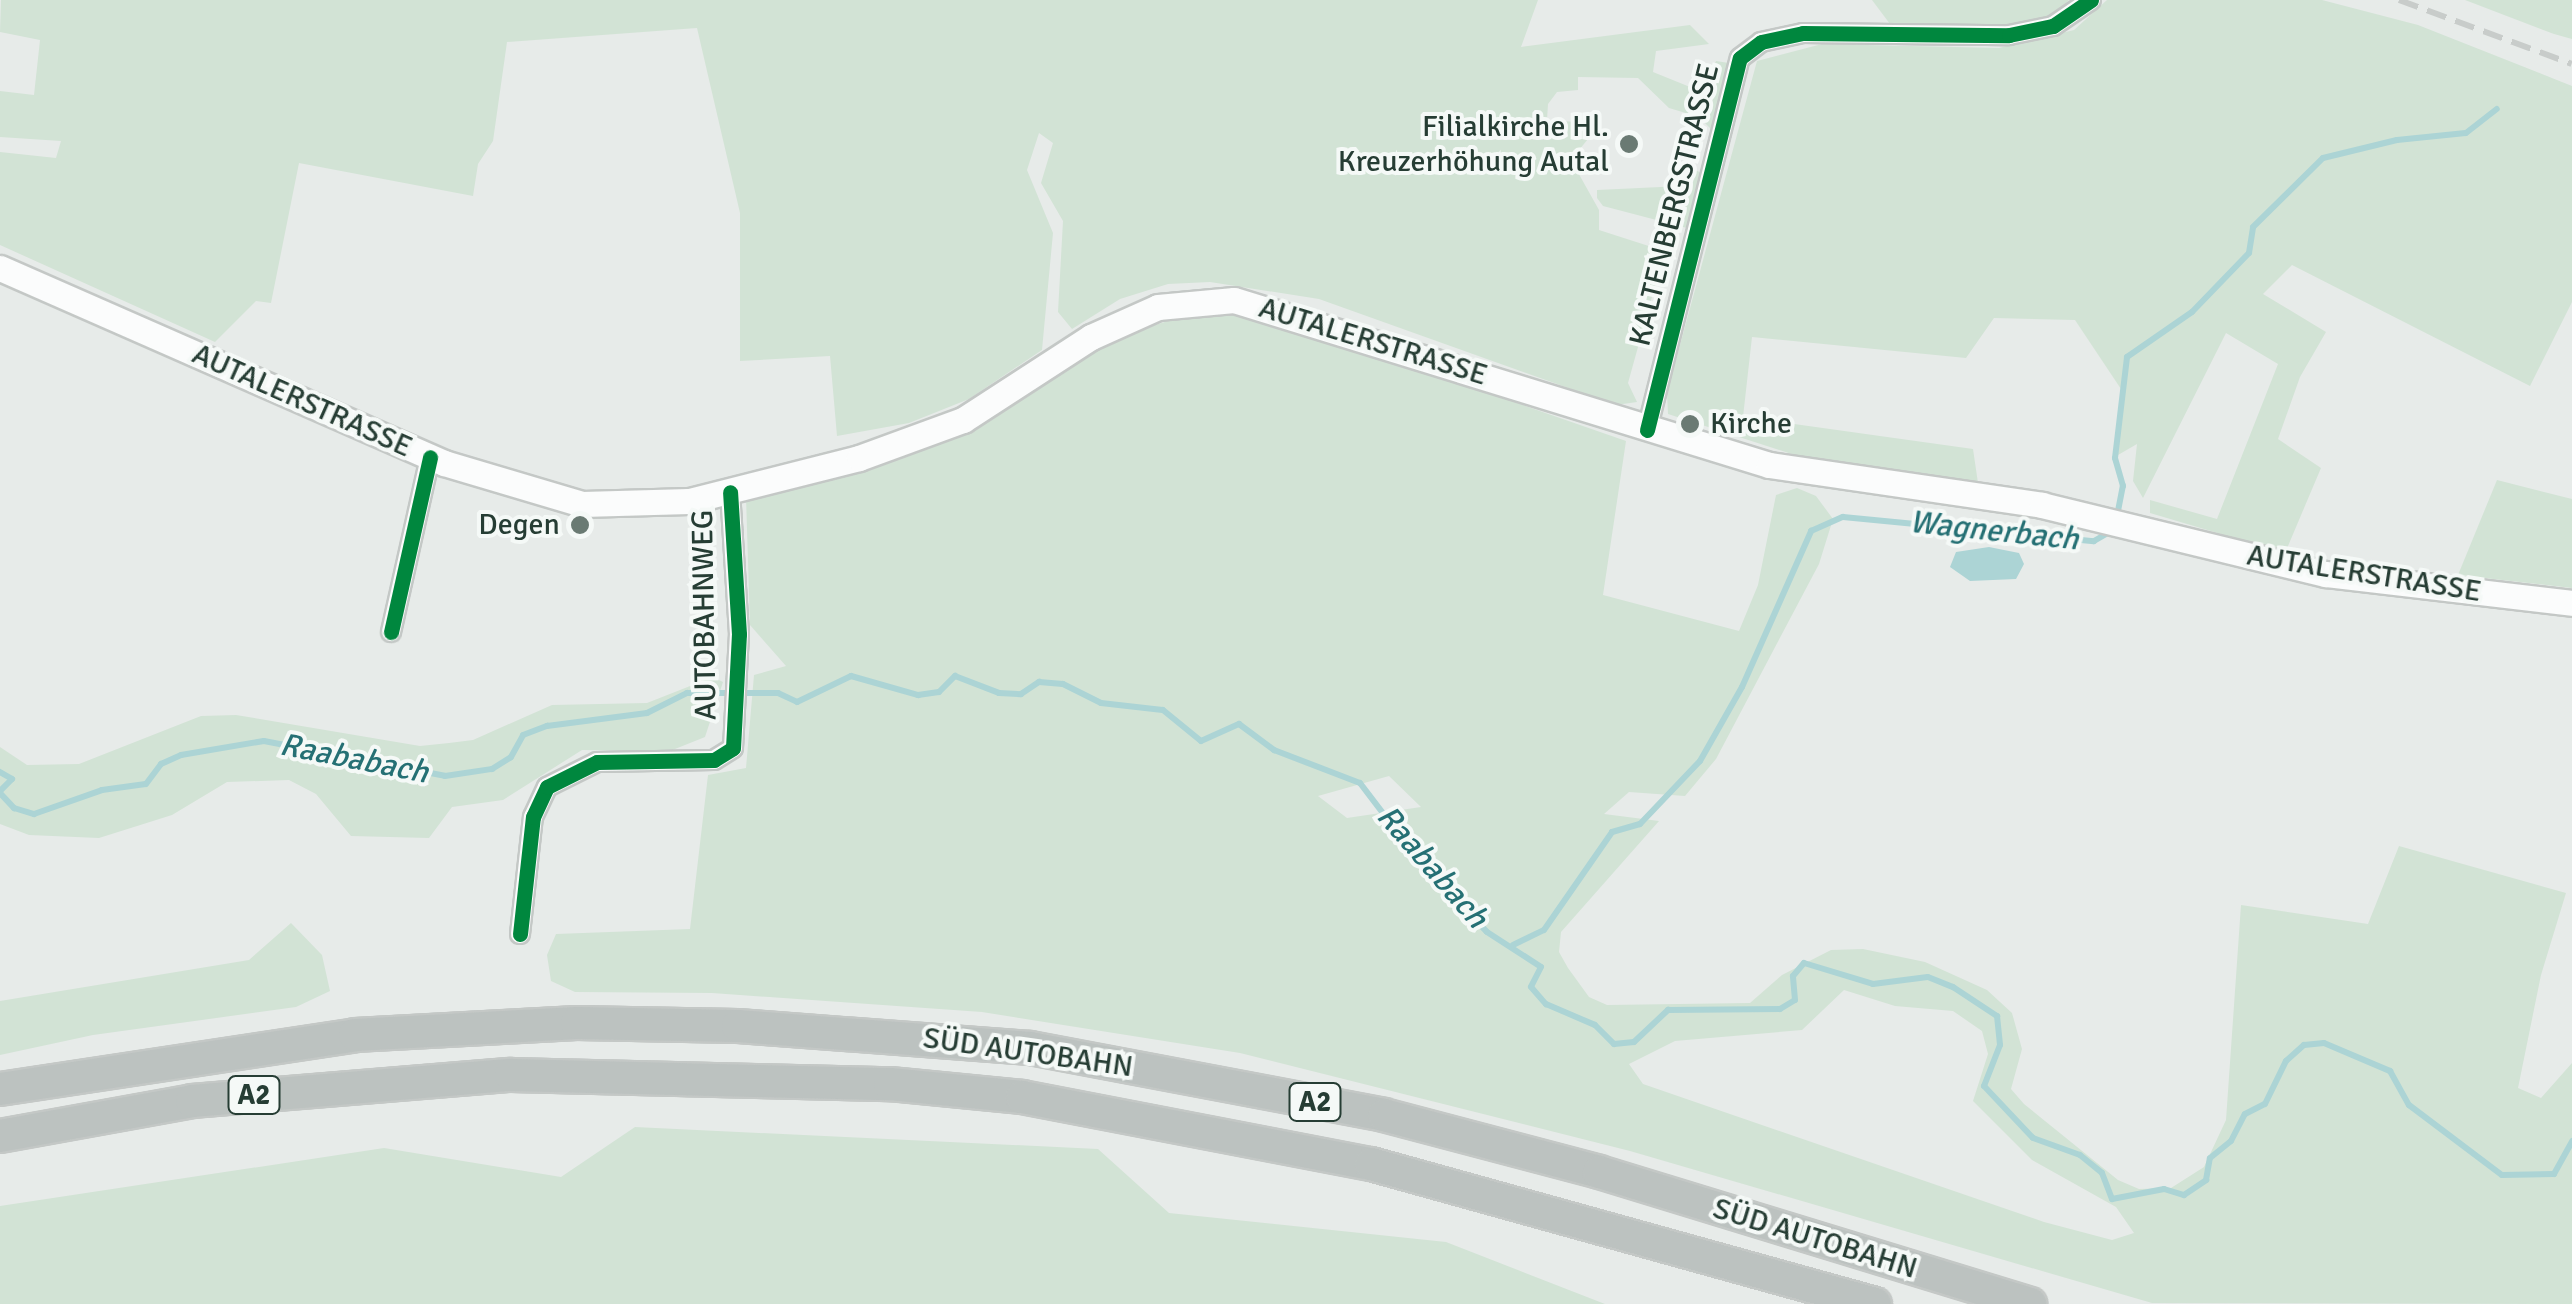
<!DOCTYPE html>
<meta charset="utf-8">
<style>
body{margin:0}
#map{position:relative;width:2572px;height:1304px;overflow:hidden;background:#e7ebe9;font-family:Signika,sans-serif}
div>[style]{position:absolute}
.green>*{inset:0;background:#d2e3d5}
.water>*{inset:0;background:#acd4d5}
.stream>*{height:6px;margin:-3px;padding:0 3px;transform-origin:3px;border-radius:3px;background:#acd4d5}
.roads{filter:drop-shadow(2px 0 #c4c8c6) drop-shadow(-2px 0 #c4c8c6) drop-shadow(0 2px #c4c8c6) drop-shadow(0 -2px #c4c8c6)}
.minor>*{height:18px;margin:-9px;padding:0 9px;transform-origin:9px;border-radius:9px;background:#fbfcfc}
.secondary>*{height:25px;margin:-12.5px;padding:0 12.5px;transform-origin:12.5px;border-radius:12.5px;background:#fbfcfc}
.motorway>*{height:32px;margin:-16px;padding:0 16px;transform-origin:16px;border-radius:16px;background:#bcc2c0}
.rail>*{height:6px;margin-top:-3px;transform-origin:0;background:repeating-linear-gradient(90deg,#c8ccca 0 20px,transparent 0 30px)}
.cycleway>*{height:15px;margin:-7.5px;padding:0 7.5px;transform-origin:7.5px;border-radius:7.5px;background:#00873e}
.dots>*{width:28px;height:28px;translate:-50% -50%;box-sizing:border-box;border:5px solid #f5f9f7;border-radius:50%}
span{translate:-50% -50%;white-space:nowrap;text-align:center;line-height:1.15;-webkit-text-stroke:8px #f5f9f7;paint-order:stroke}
.shield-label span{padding:2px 8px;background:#f5f9f7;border:2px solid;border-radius:8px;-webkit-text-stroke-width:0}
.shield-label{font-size:28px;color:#263d34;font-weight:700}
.poi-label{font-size:30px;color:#263d34}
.right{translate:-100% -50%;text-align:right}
.left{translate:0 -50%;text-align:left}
.street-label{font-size:30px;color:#263d34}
.water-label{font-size:32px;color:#257074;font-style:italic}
</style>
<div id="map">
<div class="green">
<i style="clip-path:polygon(1px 0,1538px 0,1521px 47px,1690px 25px,1709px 44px,1656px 51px,1653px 72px,1695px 89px,1707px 82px,1716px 61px,1729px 63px,1712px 130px,1699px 117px,1669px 108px,1638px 78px,1578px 77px,1578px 90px,1557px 92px,1548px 104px,1547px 120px,1591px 123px,1592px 134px,1571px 160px,1599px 210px,1599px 230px,1658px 249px,1663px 257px,1628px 383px,1637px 402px,1616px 405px,1319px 299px,1210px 282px,1168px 284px,1120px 299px,1072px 329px,1058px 312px,1063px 221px,1041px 183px,1053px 143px,1039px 133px,1027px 170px,1053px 233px,1042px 350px,969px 399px,909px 423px,837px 436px,830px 356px,740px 361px,740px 213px,697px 28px,507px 42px,493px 141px,478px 164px,473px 196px,299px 163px,271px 303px,256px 301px,215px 342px,0 245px,0 152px,56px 158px,61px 141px,0 137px,0 91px,34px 95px,40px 40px,0 32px)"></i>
<i style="clip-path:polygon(1872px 0,2069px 0,2055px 15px,2025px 24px,1989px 25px,1890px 24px)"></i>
<i style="clip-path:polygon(2107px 0,2322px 0,2418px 25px,2572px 86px,2572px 302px,2530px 386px,2292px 265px,2263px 294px,2326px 332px,2300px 377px,2278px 439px,2321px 468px,2285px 553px,2150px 513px,2150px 500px,2217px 519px,2278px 364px,2226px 333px,2143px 498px,2133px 481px,2137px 444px,2118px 455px,2121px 389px,2075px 320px,1994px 318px,1966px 358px,1752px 337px,1743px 417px,1973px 449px,1978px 483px,1804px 458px,1668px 414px,1667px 393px,1757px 61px,1822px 44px,1999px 48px,2074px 30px)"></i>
<i style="clip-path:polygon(2465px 0,2572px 0,2572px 39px,2554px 34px)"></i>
<i style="clip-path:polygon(1687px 165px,1701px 173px,1687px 228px,1603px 206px,1597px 198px,1597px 190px,1682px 186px)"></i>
<i style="clip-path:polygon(evenodd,1187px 315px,1239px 315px,1302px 328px,1626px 441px,1603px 595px,1739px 631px,1758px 585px,1776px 495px,1797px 488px,1816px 496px,1833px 519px,1819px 564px,1716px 759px,1685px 796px,1629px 792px,1604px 814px,1659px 821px,1561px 932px,1559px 952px,1568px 968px,1589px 997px,1607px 1005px,1750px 1003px,1782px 975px,1831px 950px,1863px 949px,1925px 962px,1987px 990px,2012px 1013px,2022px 1049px,2011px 1089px,2024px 1104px,2118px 1180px,2139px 1189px,2171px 1188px,2204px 1167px,2226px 1120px,2241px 905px,2368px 924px,2399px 846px,2566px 893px,2541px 975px,2518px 1088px,2541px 1098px,2572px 1063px,2572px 1304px,2152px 1303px,1630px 1151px,1240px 1053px,982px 1012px,712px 993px,575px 992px,551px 981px,547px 955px,556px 934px,690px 929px,708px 775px,746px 768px,754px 675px,786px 666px,750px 625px,746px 497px,995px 409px,1117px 337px,1187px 315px,1389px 776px,1421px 807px,1347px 818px,1318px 796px,1389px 776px,1187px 315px,1844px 990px,1895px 1006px,1953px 1011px,1982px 1031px,1988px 1054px,1973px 1101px,2032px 1160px,2116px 1207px,2134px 1233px,2112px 1240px,2044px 1222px,1643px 1084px,1629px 1064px,1675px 1041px,1802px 1030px,1844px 990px)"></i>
<i style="clip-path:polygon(2497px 480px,2572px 499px,2572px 588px,2458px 575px)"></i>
<i style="clip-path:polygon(713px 677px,723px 682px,705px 737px,670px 751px,582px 750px,503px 800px,452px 807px,429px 838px,351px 836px,316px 794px,289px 780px,227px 782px,172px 815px,99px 838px,29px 835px,0 824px,0 747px,27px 765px,79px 764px,201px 716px,236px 715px,420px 746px,449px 743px,473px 740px,552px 705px,647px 703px)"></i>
<i style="clip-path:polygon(291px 923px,322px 955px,330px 991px,296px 1007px,93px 1035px,0 1055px,0 1001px,249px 960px)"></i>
<i style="clip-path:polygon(635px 1127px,1098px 1149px,1169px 1213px,1446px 1242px,1605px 1304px,0 1304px,0 1206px,384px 1148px,561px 1177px)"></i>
</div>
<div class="water">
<i style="clip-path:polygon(1989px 547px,2019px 553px,2024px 564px,2016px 579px,1970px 581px,1950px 567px,1956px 552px)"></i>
</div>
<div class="stream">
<i style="left:2117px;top:516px;width:31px;rotate:-79deg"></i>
<i style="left:2123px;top:486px;width:29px;rotate:-106deg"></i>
<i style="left:2115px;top:458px;width:102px;rotate:-83.2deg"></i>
<i style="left:2127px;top:357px;width:79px;rotate:-34.7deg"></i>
<i style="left:2192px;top:312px;width:82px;rotate:-46deg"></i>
<i style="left:2249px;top:253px;width:26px;rotate:-81deg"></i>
<i style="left:2253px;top:227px;width:98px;rotate:-44.6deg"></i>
<i style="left:2323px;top:158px;width:76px;rotate:-13.7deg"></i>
<i style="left:2397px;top:140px;width:69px;rotate:-5.8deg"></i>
<i style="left:2466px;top:133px;width:39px;rotate:-38deg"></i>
<i style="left:0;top:772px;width:14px;rotate:30deg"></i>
<i style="left:12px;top:779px;width:17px;rotate:135deg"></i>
<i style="left:0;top:793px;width:21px;rotate:47deg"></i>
<i style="left:14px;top:808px;width:21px;rotate:17deg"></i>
<i style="left:34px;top:814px;width:72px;rotate:-19.4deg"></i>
<i style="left:102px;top:790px;width:44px;rotate:-7.8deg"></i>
<i style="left:146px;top:784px;width:25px;rotate:-53deg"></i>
<i style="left:161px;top:764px;width:22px;rotate:-24deg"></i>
<i style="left:181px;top:755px;width:84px;rotate:-9.6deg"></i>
<i style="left:264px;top:741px;width:184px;rotate:10.9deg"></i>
<i style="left:445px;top:776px;width:48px;rotate:-8.5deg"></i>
<i style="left:492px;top:769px;width:22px;rotate:-32deg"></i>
<i style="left:511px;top:757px;width:25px;rotate:-61deg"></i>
<i style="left:523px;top:735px;width:26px;rotate:-21deg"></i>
<i style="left:547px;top:726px;width:101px;rotate:-7.4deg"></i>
<i style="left:647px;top:713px;width:45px;rotate:-26.6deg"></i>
<i style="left:687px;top:693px;width:91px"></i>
<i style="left:778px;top:693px;width:21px;rotate:25deg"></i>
<i style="left:797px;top:702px;width:60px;rotate:-25.7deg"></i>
<i style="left:851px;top:676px;width:70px;rotate:15.8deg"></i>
<i style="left:918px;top:695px;width:21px;rotate:-8deg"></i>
<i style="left:939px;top:692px;width:23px;rotate:-45deg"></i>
<i style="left:955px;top:676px;width:47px;rotate:21.1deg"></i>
<i style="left:999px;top:693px;width:22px;rotate:3deg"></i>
<i style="left:1021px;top:694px;width:22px;rotate:-34deg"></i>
<i style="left:1039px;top:682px;width:24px;rotate:5deg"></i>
<i style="left:1063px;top:684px;width:42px;rotate:26.6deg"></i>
<i style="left:1101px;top:703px;width:62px;rotate:6.4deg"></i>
<i style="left:1163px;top:710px;width:49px;rotate:39.2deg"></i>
<i style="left:1201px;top:741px;width:42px;rotate:-24.1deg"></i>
<i style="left:1239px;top:724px;width:44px;rotate:36.6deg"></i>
<i style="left:1274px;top:750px;width:92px;rotate:21deg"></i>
<i style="left:1360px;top:783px;width:101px;rotate:52.7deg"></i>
<i style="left:1421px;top:863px;width:95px;rotate:46.3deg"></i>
<i style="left:1487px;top:932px;width:64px;rotate:32.9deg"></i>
<i style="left:1541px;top:967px;width:22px;rotate:117deg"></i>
<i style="left:1531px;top:987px;width:23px;rotate:49deg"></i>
<i style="left:1546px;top:1004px;width:53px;rotate:23.2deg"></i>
<i style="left:1595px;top:1025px;width:27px;rotate:45deg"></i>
<i style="left:1614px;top:1044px;width:20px;rotate:-6deg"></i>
<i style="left:1634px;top:1042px;width:47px;rotate:-43.3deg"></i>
<i style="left:1668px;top:1010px;width:112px;rotate:-0.5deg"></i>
<i style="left:1780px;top:1009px;width:17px;rotate:-31deg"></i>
<i style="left:1795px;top:1000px;width:24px;rotate:-95deg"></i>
<i style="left:1793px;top:976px;width:17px;rotate:-50deg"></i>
<i style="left:1804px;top:963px;width:72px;rotate:16.9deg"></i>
<i style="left:1873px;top:984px;width:55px;rotate:-7.3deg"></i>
<i style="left:1928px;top:977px;width:27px;rotate:22deg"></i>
<i style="left:1953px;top:987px;width:53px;rotate:33.4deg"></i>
<i style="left:1997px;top:1016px;width:29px;rotate:84deg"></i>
<i style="left:2000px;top:1045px;width:44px;rotate:111.3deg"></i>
<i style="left:1984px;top:1086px;width:71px;rotate:46.7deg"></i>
<i style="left:2033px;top:1138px;width:50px;rotate:19.9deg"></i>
<i style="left:2080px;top:1155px;width:28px;rotate:39deg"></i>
<i style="left:2102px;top:1173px;width:28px;rotate:69deg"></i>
<i style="left:2112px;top:1199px;width:53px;rotate:-10.9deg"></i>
<i style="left:2164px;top:1189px;width:21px;rotate:17deg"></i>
<i style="left:2184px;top:1195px;width:27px;rotate:-34deg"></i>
<i style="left:2206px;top:1180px;width:22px;rotate:-80deg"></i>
<i style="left:2210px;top:1158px;width:27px;rotate:-39deg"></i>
<i style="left:2231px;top:1141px;width:30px;rotate:-63deg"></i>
<i style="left:2245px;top:1114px;width:22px;rotate:-27deg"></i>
<i style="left:2265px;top:1104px;width:48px;rotate:-64deg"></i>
<i style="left:2286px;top:1061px;width:24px;rotate:-42deg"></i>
<i style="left:2304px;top:1045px;width:20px;rotate:-6deg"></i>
<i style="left:2324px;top:1043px;width:72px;rotate:23deg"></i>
<i style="left:2390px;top:1071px;width:39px;rotate:61deg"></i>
<i style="left:2409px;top:1105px;width:116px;rotate:37deg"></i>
<i style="left:2502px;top:1175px;width:52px;rotate:-1.1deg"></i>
<i style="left:2554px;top:1174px;width:38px;rotate:-61deg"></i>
<i style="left:1513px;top:945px;width:34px;rotate:-26deg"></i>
<i style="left:1544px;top:930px;width:119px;rotate:-55.2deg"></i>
<i style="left:1612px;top:832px;width:29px;rotate:-16deg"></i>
<i style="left:1640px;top:824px;width:87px;rotate:-46.4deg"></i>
<i style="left:1700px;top:761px;width:85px;rotate:-60.4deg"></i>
<i style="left:1742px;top:687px;width:171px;rotate:-66.1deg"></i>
<i style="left:1811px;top:531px;width:35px;rotate:-24deg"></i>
<i style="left:1843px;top:517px;width:252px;rotate:5.5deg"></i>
<i style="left:2094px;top:541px;width:24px;rotate:-30deg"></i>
</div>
<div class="roads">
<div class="minor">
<i style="left:1647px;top:430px;width:383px;rotate:-76deg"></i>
<i style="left:1740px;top:58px;width:26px;rotate:-37deg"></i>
<i style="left:1761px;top:42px;width:43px;rotate:-12.1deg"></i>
<i style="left:1803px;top:33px;width:206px;rotate:0.6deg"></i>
<i style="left:2009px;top:35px;width:45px;rotate:-11.6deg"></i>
<i style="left:2053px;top:26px;width:46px;rotate:-34.4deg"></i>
<i style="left:391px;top:632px;width:179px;rotate:-77.4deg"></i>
<i style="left:520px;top:934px;width:118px;rotate:-83.7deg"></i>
<i style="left:533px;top:817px;width:33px;rotate:-65deg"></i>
<i style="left:547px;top:787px;width:56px;rotate:-26.6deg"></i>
<i style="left:597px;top:762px;width:117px;rotate:-1deg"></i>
<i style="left:714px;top:760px;width:22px;rotate:-32deg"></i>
<i style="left:733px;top:748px;width:114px;rotate:-87deg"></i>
<i style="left:739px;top:634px;width:142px;rotate:-93.6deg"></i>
</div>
<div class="secondary">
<i style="left:0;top:268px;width:485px;rotate:23.7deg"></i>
<i style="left:444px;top:463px;width:144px;rotate:16.5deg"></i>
<i style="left:582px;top:504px;width:107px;rotate:-1.6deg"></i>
<i style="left:689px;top:501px;width:175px;rotate:-14.2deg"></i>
<i style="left:859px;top:458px;width:111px;rotate:-20.1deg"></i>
<i style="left:963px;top:420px;width:153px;rotate:-33deg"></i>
<i style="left:1091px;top:337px;width:73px;rotate:-24.1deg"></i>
<i style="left:1158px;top:307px;width:76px;rotate:-5.3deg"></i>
<i style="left:1234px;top:300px;width:560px;rotate:17.14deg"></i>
<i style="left:1769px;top:465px;width:276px;rotate:8.3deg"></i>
<i style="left:2042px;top:505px;width:292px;rotate:13.7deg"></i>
<i style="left:2326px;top:574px;width:248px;rotate:6.7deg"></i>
</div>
<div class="motorway">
<i style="left:0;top:1089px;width:359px;rotate:-8.6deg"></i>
<i style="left:355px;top:1035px;width:222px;rotate:-3.1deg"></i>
<i style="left:577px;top:1023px;width:161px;rotate:1.1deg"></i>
<i style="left:738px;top:1026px;width:293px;rotate:4.3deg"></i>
<i style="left:1030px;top:1048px;width:360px;rotate:10.7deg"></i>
<i style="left:1384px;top:1115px;width:222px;rotate:14.8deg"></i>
<i style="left:1599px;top:1172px;width:451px;rotate:17deg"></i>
<i style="left:0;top:1136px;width:195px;rotate:-10.3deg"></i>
<i style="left:192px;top:1101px;width:320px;rotate:-4.7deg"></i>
<i style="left:511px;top:1075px;width:379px;rotate:1.4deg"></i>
<i style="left:890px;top:1084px;width:133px;rotate:5.6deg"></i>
<i style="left:1022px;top:1097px;width:355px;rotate:10.9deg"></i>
<i style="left:1371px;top:1164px;width:523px;rotate:15.52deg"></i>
</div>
</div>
<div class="rail">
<i style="left:2399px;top:0;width:184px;rotate:20.3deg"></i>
</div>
<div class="cycleway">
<i style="left:1647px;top:430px;width:383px;rotate:-76deg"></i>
<i style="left:1740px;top:58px;width:26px;rotate:-37deg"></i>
<i style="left:1761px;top:42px;width:43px;rotate:-12.1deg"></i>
<i style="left:1803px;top:33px;width:206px;rotate:0.6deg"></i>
<i style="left:2009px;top:35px;width:45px;rotate:-11.6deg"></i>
<i style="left:2053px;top:26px;width:46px;rotate:-34.4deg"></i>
<i style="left:391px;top:632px;width:179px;rotate:-77.4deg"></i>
<i style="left:520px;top:934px;width:118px;rotate:-83.7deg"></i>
<i style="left:533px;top:817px;width:33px;rotate:-65deg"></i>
<i style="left:547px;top:787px;width:56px;rotate:-26.6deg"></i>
<i style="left:597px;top:762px;width:117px;rotate:-1deg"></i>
<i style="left:714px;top:760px;width:22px;rotate:-32deg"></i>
<i style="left:733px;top:748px;width:114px;rotate:-87deg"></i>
<i style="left:739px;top:634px;width:142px;rotate:-93.6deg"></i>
</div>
<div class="dots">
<i style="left:1629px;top:144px;background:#6a7a73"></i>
<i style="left:1690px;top:424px;background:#6a7a73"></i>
<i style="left:580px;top:525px;background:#6a7a73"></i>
</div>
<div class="shield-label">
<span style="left:254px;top:1095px">A2</span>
<span style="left:1315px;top:1102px">A2</span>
</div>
<div class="poi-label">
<span class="right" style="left:1609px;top:144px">Filialkirche Hl.<br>Kreuzerhöhung Autal</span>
<span class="left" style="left:1710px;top:424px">Kirche</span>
<span class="right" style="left:560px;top:525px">Degen</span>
</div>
<div class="street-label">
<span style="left:1675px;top:205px;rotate:-76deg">KALTENBERGSTRASSE</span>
<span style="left:1373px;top:342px;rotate:17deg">AUTALERSTRASSE</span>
<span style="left:302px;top:401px;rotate:24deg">AUTALERSTRASSE</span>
<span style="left:2364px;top:574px;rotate:9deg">AUTALERSTRASSE</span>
<span style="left:705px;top:615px;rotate:-91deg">AUTOBAHNWEG</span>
<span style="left:1028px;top:1053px;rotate:8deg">SÜD AUTOBAHN</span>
<span style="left:1815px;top:1239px;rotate:17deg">SÜD AUTOBAHN</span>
</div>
<div class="water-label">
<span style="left:1994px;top:531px;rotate:6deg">Wagnerbach</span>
<span style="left:354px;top:759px;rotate:11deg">Raababach</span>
<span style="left:1432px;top:867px;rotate:49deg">Raababach</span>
</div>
</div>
